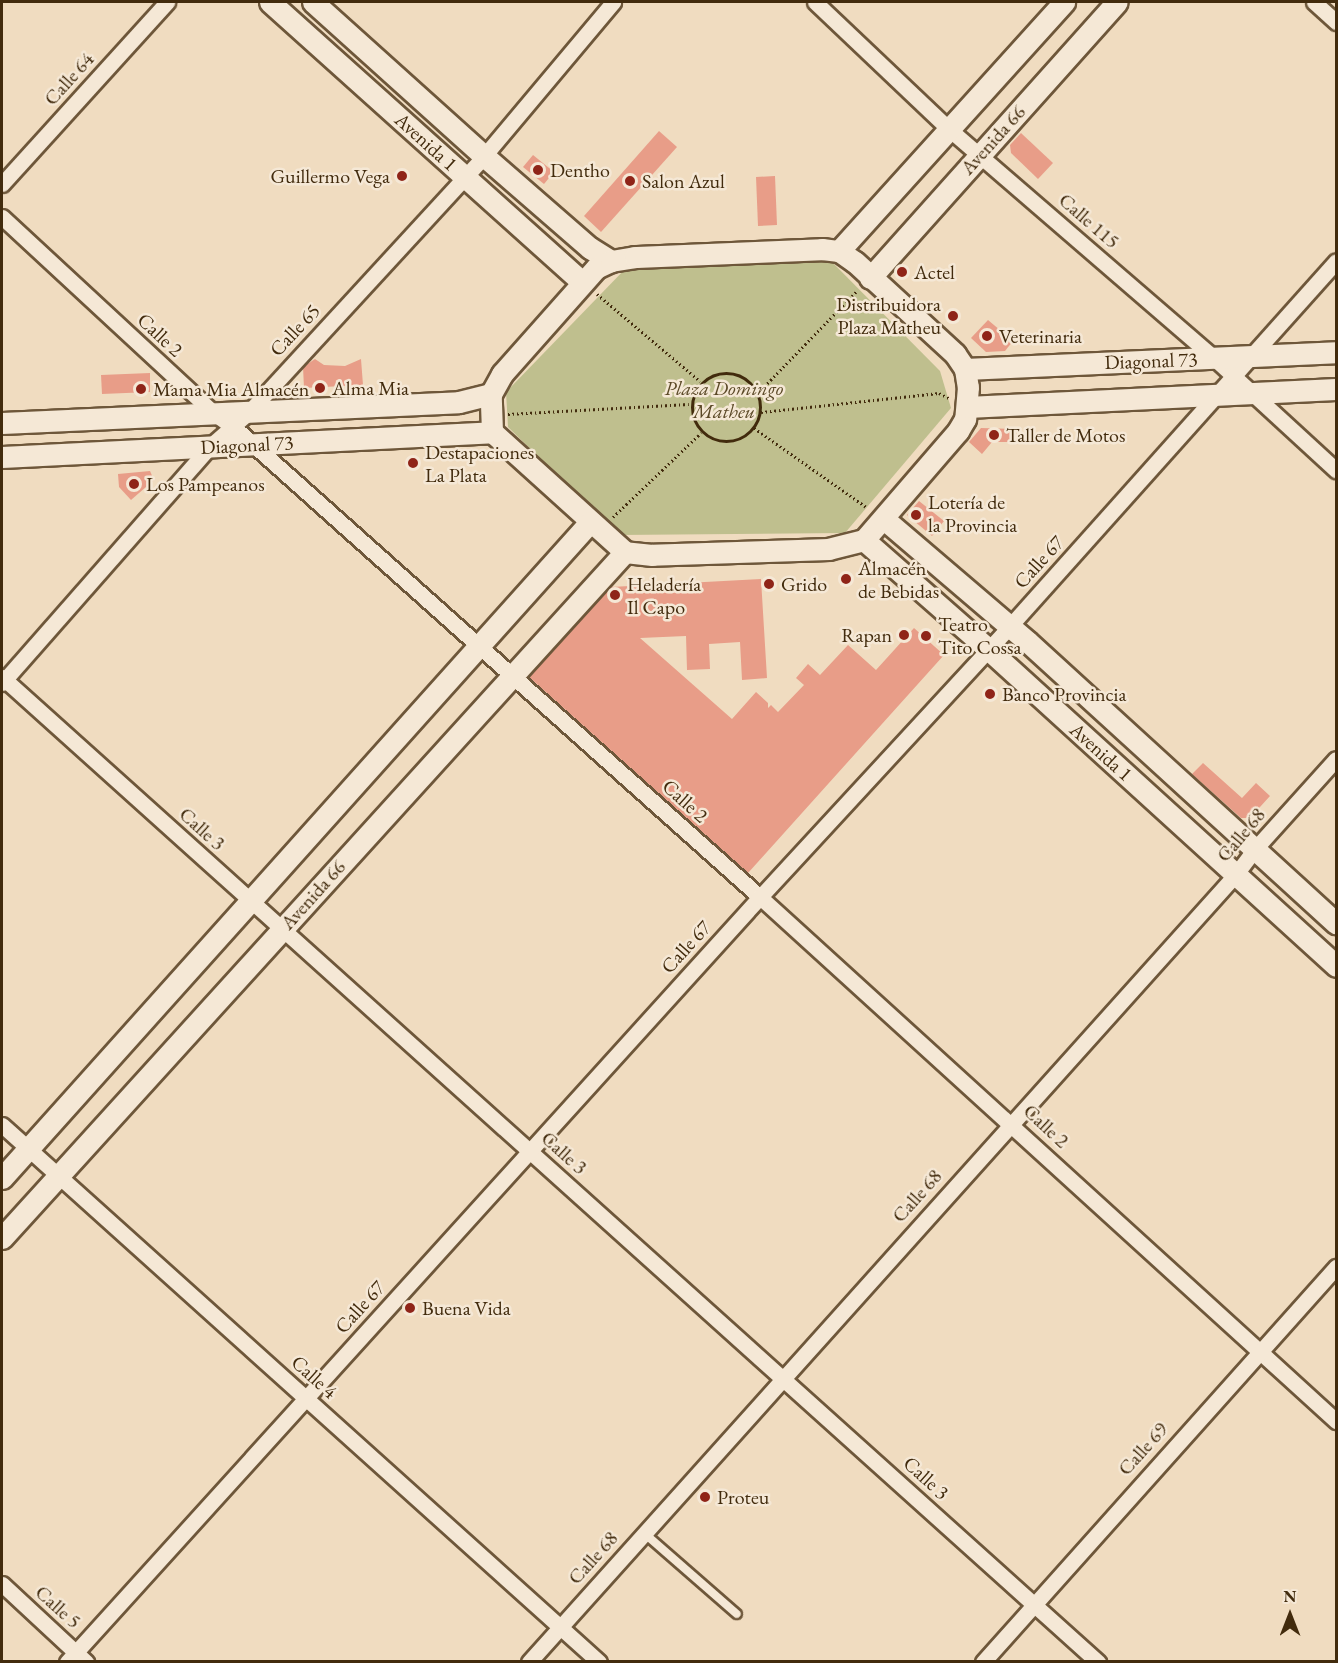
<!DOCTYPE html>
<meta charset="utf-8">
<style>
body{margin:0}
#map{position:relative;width:1338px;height:1663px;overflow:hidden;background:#f0dcc0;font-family:"EB Garamond",serif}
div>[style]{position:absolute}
.green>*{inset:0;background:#bfbf8e}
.building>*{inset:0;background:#e89d88}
.path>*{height:3px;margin-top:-1.5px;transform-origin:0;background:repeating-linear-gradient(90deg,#422b0d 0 1.5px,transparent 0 4.5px)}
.path>.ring{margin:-1.5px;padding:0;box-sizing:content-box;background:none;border:3px solid #422b0d;border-radius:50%}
.roads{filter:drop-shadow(2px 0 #6e573a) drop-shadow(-2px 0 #6e573a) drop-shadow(0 2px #6e573a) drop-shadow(0 -2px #6e573a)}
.service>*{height:8px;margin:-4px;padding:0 4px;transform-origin:4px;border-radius:4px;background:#f5e8d6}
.minor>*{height:15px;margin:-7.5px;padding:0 7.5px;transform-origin:7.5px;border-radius:7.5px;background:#f5e8d6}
.secondary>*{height:21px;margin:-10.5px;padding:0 10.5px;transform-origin:10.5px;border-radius:10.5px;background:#f5e8d6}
.dots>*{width:16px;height:16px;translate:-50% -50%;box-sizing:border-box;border:3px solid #f5e8d6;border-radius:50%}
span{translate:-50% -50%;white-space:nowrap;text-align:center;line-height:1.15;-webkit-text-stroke:5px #f5e8d6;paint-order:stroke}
.street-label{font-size:20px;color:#422b0d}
.poi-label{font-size:20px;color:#422b0d}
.left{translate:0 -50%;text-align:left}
.right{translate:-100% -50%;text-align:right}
.park-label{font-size:20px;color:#5b4927;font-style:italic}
.frame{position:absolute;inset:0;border:3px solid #422b0d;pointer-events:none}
.north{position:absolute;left:1260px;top:1585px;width:60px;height:60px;-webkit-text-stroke:4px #f5e8d6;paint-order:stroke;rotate:0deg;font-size:16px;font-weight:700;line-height:24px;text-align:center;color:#422b0d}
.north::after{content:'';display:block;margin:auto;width:21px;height:27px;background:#422b0d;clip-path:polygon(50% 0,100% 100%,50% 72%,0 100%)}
</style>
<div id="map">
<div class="green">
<i style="clip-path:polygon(831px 261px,940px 371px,951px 408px,845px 533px,618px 535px,508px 427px,506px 392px,628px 266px)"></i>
</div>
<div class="building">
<i style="clip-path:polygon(659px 131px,677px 147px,601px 232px,584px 216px)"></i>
<i style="clip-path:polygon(1021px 133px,1053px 163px,1038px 179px,1011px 153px,1010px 145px)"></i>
<i style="clip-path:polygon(533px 155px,554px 172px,544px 184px,523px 167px)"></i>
<i style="clip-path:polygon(775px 176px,777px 225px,758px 226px,756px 177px)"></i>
<i style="clip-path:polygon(988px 320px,1013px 341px,1005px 351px,986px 352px,971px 338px)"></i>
<i style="clip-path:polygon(315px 359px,324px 365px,345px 366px,361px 359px,363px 385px,304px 388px,303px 367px)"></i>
<i style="clip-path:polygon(150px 373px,150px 392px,102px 394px,101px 375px)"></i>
<i style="clip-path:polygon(981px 428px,1014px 429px,1013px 442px,992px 442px,982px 454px,969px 442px)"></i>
<i style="clip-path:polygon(150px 471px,154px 480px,131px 500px,119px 487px,118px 474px)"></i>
<i style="clip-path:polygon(919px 501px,944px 521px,932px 536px,907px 515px)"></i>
<i style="clip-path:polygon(761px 579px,767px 678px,742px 680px,740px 642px,709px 644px,710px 669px,687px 670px,686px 636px,640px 638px,732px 719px,756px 692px,768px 703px,768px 708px,771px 705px,778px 712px,804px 685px,796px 678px,808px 664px,820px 675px,848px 645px,876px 670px,914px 628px,944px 655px,748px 873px,529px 677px,611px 587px)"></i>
<i style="clip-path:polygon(1203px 763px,1242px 798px,1256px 783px,1270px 796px,1250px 818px,1241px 818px,1192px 774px)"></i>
</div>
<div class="path">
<i style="left:597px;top:294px;width:135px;rotate:40.2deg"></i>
<i class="ring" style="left:692px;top:373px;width:65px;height:65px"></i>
<i style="left:758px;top:393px;width:142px;rotate:-45.9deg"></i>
<i style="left:761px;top:412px;width:179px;rotate:-6.1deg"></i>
<i style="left:939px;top:393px;width:11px;rotate:27deg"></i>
<i style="left:508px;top:414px;width:181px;rotate:-3.2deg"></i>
<i style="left:754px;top:428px;width:139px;rotate:35.1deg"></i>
<i style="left:613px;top:517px;width:122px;rotate:-43.7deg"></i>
</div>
<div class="roads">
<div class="service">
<i style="left:644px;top:1533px;width:123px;rotate:41.1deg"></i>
</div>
<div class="minor">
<i style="left:815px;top:2px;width:185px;rotate:43.5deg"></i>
<i style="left:949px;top:129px;width:350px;rotate:40.8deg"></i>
<i style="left:1214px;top:358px;width:166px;rotate:42.6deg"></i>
<i style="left:1314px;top:2px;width:30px;rotate:42deg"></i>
<i style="left:2px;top:184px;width:246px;rotate:-47.8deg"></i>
<i style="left:2px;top:217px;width:290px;rotate:42.8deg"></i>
<i style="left:215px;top:414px;width:27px;rotate:36deg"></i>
<i style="left:237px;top:430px;width:701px;rotate:41.76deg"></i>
<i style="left:760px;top:897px;width:779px;rotate:42.29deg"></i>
<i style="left:2px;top:677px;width:1474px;rotate:41.95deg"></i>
<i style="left:2px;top:683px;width:314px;rotate:-48.7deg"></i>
<i style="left:209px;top:447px;width:52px;rotate:-41.1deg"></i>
<i style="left:248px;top:413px;width:349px;rotate:-47.4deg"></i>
<i style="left:484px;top:156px;width:201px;rotate:-50deg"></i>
<i style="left:2px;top:1125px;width:803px;rotate:41.97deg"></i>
<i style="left:2px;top:1584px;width:115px;rotate:42.9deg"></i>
<i style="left:67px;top:1662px;width:1032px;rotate:-47.83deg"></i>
<i style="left:760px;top:897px;width:369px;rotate:-47.3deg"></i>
<i style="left:1010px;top:626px;width:489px;rotate:-48.2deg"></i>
<i style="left:529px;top:1662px;width:1059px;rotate:-48.1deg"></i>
<i style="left:1236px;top:874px;width:30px;rotate:-53deg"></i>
<i style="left:1254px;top:850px;width:122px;rotate:-48deg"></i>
<i style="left:983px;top:1662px;width:530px;rotate:-48.21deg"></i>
</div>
<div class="secondary">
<i style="left:270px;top:2px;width:419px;rotate:41.9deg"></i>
<i style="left:313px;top:2px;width:230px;rotate:42deg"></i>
<i style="left:484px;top:156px;width:140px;rotate:41deg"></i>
<i style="left:590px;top:248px;width:25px;rotate:32deg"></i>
<i style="left:822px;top:249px;width:17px;rotate:7deg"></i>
<i style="left:839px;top:251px;width:19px;rotate:35deg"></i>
<i style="left:855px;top:262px;width:136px;rotate:42.6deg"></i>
<i style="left:955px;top:354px;width:18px;rotate:56deg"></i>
<i style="left:965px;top:369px;width:18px;rotate:81deg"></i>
<i style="left:968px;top:387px;width:32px;rotate:95deg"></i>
<i style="left:965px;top:419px;width:14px;rotate:120deg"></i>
<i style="left:958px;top:431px;width:144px;rotate:130.8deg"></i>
<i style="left:864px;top:540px;width:36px;rotate:166deg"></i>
<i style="left:829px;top:549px;width:177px;rotate:178.1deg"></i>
<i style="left:652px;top:555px;width:27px;rotate:-174deg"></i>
<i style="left:625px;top:552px;width:179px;rotate:-137.9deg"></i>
<i style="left:492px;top:432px;width:38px;rotate:-92deg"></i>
<i style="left:491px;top:394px;width:23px;rotate:-61deg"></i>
<i style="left:502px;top:374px;width:142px;rotate:-48.4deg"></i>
<i style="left:596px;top:268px;width:17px;rotate:-25deg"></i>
<i style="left:611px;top:261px;width:24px;rotate:-9deg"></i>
<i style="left:635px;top:257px;width:187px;rotate:-2.4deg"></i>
<i style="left:839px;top:251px;width:336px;rotate:-47.9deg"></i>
<i style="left:870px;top:278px;width:370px;rotate:-48.2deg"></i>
<i style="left:965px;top:369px;width:371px;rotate:-2.6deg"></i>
<i style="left:967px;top:407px;width:369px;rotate:-2.8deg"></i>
<i style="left:2px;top:423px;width:457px;rotate:-2.6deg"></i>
<i style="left:459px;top:402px;width:33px;rotate:-14deg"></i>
<i style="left:2px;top:457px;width:491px;rotate:-2.9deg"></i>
<i style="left:884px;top:519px;width:189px;rotate:40.5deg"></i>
<i style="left:1028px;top:642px;width:417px;rotate:42.4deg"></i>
<i style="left:864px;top:540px;width:165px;rotate:41.3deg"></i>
<i style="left:988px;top:649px;width:471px;rotate:42.3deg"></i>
<i style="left:2px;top:1178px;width:881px;rotate:-48.13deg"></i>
<i style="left:2px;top:1238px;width:927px;rotate:-47.76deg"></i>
</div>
</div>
<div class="dots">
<i style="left:538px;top:170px;background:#8f2418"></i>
<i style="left:402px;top:176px;background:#8f2418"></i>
<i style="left:630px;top:181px;background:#8f2418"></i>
<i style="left:902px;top:272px;background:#8f2418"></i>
<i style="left:953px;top:316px;background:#8f2418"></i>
<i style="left:987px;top:336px;background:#8f2418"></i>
<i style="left:320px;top:388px;background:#8f2418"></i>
<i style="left:141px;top:389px;background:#8f2418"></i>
<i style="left:994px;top:435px;background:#8f2418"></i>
<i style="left:413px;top:463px;background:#8f2418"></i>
<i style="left:134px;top:484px;background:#8f2418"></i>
<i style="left:916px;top:515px;background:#8f2418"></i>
<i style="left:846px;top:579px;background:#8f2418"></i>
<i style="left:769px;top:584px;background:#8f2418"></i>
<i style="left:615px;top:595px;background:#8f2418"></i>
<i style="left:904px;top:635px;background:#8f2418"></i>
<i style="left:926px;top:636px;background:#8f2418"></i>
<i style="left:990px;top:694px;background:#8f2418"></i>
<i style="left:410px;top:1308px;background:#8f2418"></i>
<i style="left:705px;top:1497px;background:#8f2418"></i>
</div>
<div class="street-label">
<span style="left:69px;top:79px;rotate:-48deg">Calle 64</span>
<span style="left:993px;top:140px;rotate:-48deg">Avenida 66</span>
<span style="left:426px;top:142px;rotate:42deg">Avenida 1</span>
<span style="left:1089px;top:221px;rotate:41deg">Calle 115</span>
<span style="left:295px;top:330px;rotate:-47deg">Calle 65</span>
<span style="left:160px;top:335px;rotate:43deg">Calle 2</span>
<span style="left:1151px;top:361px;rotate:-2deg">Diagonal 73</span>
<span style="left:247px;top:445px;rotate:-3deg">Diagonal 73</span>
<span style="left:1039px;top:562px;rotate:-48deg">Calle 67</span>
<span style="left:1101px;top:752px;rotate:42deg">Avenida 1</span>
<span style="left:685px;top:801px;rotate:42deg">Calle 2</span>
<span style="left:202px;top:829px;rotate:42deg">Calle 3</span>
<span style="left:1241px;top:835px;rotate:-50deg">Calle 68</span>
<span style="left:313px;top:895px;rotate:-48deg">Avenida 66</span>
<span style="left:686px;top:947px;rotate:-48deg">Calle 67</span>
<span style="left:1046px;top:1126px;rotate:43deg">Calle 2</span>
<span style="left:564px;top:1153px;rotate:42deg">Calle 3</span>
<span style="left:917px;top:1196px;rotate:-48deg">Calle 68</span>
<span style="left:360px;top:1307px;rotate:-48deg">Calle 67</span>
<span style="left:314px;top:1377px;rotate:42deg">Calle 4</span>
<span style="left:1143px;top:1449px;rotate:-48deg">Calle 69</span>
<span style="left:926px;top:1478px;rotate:42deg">Calle 3</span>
<span style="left:593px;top:1558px;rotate:-48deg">Calle 68</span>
<span style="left:58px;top:1607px;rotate:42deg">Calle 5</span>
</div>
<div class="poi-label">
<span class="left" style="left:550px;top:170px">Dentho</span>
<span class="right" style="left:390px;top:176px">Guillermo Vega</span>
<span class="left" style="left:642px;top:181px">Salon Azul</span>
<span class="left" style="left:914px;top:272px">Actel</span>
<span class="right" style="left:941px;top:316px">Distribuidora<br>Plaza Matheu</span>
<span class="left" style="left:999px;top:336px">Veterinaria</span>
<span class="left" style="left:332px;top:388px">Alma Mia</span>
<span class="left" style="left:153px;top:389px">Mama Mia Almacén</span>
<span class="left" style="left:1006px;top:435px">Taller de Motos</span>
<span class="left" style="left:425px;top:464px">Destapaciones<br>La Plata</span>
<span class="left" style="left:146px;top:484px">Los Pampeanos</span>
<span class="left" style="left:928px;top:514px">Lotería de<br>la Provincia</span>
<span class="left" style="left:858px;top:580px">Almacén<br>de Bebidas</span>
<span class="left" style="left:627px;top:596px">Heladería<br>Il Capo</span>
<span class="left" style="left:781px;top:584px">Grido</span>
<span class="left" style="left:938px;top:636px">Teatro<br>Tito Cossa</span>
<span class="right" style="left:892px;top:635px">Rapan</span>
<span class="left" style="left:1002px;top:694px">Banco Provincia</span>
<span class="left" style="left:422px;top:1308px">Buena Vida</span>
<span class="left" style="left:717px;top:1497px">Proteu</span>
</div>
<div class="park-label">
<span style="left:724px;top:400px">Plaza Domingo<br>Matheu</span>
</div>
<div class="frame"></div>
<div class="north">N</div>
</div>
